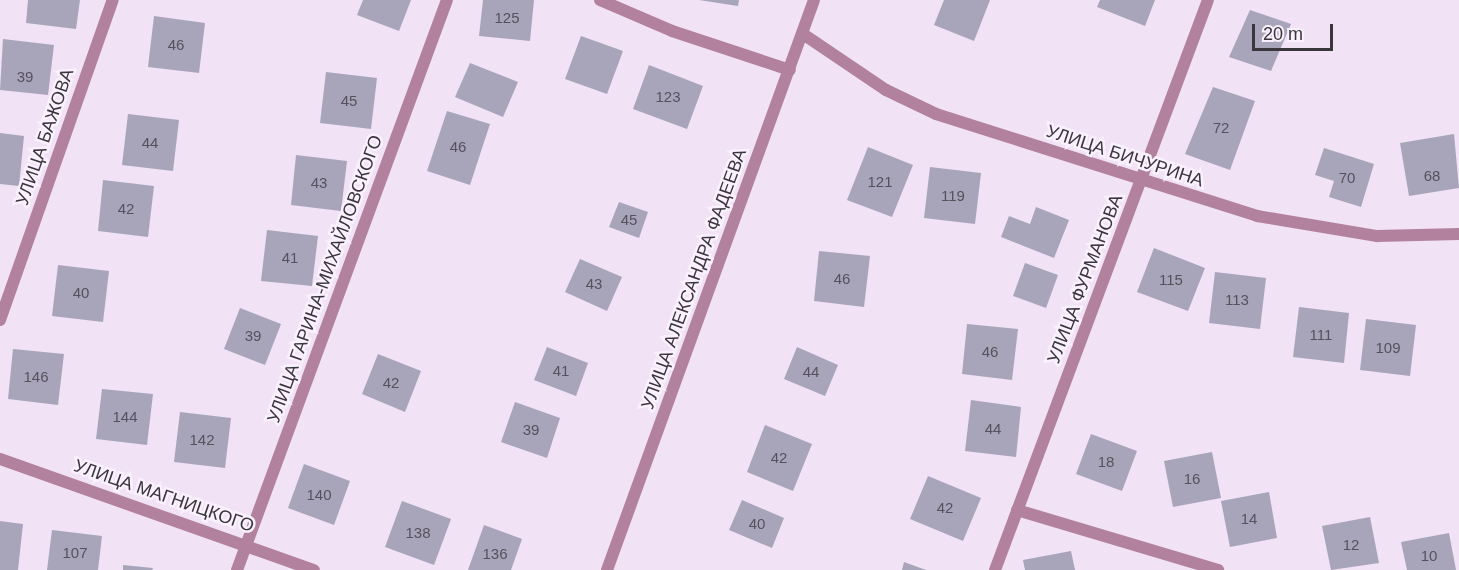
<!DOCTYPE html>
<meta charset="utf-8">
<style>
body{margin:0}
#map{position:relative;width:1459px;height:570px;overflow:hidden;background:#f1e2f6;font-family:Arial,sans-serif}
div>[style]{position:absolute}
.building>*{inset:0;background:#a8a5bb}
.minor>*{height:12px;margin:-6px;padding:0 6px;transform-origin:6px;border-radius:6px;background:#b2819d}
span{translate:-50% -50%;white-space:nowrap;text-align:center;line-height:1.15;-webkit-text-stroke:5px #faf1fe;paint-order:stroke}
.number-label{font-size:15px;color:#56515c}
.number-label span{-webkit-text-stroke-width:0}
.street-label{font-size:18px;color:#3b353d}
.scale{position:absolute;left:1252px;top:24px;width:81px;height:27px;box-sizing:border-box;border:3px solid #3b353d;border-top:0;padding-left:8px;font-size:18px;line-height:21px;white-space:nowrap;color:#3b353d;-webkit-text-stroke:4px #faf1fe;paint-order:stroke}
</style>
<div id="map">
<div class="building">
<i style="clip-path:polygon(28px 0,80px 0,76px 29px,26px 23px)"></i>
<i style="clip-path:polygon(363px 0,411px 0,399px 31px,357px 15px)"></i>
<i style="clip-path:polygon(483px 0,534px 0,530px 41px,479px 36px)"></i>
<i style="clip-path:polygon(699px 0,739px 0,738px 6px)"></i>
<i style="clip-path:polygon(944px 0,990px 0,974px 41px,934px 25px)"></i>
<i style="clip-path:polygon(1100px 0,1155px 0,1145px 26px,1097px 7px)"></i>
<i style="clip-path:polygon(1250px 10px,1291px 24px,1271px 71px,1229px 57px)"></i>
<i style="clip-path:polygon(154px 16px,205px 23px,199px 73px,148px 67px)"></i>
<i style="clip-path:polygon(581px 36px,623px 51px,607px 94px,565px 79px)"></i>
<i style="clip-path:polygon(3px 39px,54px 45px,48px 95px,0 90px)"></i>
<i style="clip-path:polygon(470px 63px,518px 82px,503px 117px,455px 97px)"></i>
<i style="clip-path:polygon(649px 65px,703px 86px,687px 129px,633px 109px)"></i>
<i style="clip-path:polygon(326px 72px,377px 78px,371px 129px,320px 123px)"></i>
<i style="clip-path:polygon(1213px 87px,1255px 101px,1230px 170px,1185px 154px)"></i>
<i style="clip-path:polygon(447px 111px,490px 124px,470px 185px,427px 171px)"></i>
<i style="clip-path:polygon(128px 114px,179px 120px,173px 171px,122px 165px)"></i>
<i style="clip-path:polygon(0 133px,24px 136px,19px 186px,0 184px)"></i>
<i style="clip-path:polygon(1454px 134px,1459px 188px,1409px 196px,1400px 143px)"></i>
<i style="clip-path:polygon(868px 147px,913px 165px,892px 217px,847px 200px)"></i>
<i style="clip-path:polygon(1324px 148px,1374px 164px,1361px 207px,1329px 197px,1334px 181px,1315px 175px)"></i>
<i style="clip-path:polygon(296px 155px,347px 161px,341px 211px,291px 205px)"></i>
<i style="clip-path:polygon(930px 167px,981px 173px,975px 224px,924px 218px)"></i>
<i style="clip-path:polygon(103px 180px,154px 186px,148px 237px,98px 231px)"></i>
<i style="clip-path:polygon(619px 202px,648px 212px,639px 238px,609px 227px)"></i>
<i style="clip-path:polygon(1036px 207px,1069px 220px,1054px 258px,1001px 237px,1009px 216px,1030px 224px)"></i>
<i style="clip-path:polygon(267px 230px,318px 236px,312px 286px,261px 281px)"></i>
<i style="clip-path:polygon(1154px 248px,1205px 268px,1188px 311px,1137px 292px)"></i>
<i style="clip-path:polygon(819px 251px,870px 256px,864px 307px,814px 301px)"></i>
<i style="clip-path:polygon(580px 259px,622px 277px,607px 311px,565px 292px)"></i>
<i style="clip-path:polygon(1025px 263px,1058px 275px,1046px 308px,1013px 296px)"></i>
<i style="clip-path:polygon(58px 265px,109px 271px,103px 322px,52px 316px)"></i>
<i style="clip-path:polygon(1215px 272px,1266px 278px,1260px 329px,1209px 323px)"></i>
<i style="clip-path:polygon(1299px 307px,1349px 313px,1344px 363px,1293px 357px)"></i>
<i style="clip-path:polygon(240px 308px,281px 324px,265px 365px,224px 349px)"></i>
<i style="clip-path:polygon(1366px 319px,1416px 325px,1410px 376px,1360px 370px)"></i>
<i style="clip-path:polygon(967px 324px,1018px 329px,1012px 380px,962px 374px)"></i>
<i style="clip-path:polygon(547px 347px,588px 363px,576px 396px,534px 380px)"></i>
<i style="clip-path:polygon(797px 347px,838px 365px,825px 396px,784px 379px)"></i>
<i style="clip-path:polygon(13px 349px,64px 354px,58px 405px,8px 399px)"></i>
<i style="clip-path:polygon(378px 354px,421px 371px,405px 412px,362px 394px)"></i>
<i style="clip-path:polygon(102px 389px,153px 394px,147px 445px,96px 439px)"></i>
<i style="clip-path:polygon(971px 400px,1021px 407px,1016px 457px,965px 451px)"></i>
<i style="clip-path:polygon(515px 402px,560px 418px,547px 458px,501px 442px)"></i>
<i style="clip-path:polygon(180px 412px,231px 418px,225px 468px,174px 462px)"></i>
<i style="clip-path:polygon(765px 425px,812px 444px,793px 491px,747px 472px)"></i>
<i style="clip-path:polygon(1091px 434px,1137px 451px,1122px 491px,1076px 474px)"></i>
<i style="clip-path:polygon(1212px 452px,1221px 498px,1173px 507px,1164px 461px)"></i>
<i style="clip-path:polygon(304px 464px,350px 481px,334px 525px,288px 508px)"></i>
<i style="clip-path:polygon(928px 476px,981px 498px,963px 541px,910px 519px)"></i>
<i style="clip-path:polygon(1269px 492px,1277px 538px,1230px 547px,1221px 501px)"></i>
<i style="clip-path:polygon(742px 500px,784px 518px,772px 548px,729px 530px)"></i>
<i style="clip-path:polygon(402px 501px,451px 519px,434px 565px,385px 547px)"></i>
<i style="clip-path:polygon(1370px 517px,1379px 563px,1331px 570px,1322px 526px)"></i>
<i style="clip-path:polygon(0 521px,23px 524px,18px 570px,0 570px)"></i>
<i style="clip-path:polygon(484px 525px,522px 539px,511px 570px,468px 570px)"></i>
<i style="clip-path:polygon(52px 530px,102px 536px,98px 570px,47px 570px)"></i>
<i style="clip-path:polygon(1449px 533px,1456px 570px,1407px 570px,1401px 542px)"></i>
<i style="clip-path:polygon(1071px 551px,1075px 570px,1025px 570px,1023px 560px)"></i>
<i style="clip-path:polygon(904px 562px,926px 570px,902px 570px)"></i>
<i style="clip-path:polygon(123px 565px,153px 568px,152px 570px,123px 570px)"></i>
</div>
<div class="minor">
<i style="left:600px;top:0;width:78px;rotate:23.3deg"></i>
<i style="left:672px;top:31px;width:124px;rotate:18.3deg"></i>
<i style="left:803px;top:34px;width:100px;rotate:34deg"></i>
<i style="left:886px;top:90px;width:55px;rotate:25.6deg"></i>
<i style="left:936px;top:114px;width:337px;rotate:17.6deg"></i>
<i style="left:1257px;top:216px;width:122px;rotate:9.5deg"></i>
<i style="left:1377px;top:236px;width:82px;rotate:-1.4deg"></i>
<i style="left:0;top:320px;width:339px;rotate:-70.6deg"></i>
<i style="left:0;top:459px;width:333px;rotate:19.5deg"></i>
<i style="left:1017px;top:510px;width:210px;rotate:16.6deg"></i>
<i style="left:237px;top:570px;width:607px;rotate:-69.78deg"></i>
<i style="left:607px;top:570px;width:606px;rotate:-70.04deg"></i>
<i style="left:995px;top:570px;width:608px;rotate:-69.51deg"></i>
</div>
<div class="number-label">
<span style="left:507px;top:18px">125</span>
<span style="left:176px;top:45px">46</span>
<span style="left:25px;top:77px">39</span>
<span style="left:668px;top:97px">123</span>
<span style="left:349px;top:101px">45</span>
<span style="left:1221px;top:128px">72</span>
<span style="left:150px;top:143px">44</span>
<span style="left:458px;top:147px">46</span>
<span style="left:1432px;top:176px">68</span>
<span style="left:1347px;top:178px">70</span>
<span style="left:880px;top:182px">121</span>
<span style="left:319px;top:183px">43</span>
<span style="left:953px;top:196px">119</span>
<span style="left:126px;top:209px">42</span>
<span style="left:629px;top:220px">45</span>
<span style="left:290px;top:258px">41</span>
<span style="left:842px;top:279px">46</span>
<span style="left:1171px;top:280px">115</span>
<span style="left:594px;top:284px">43</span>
<span style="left:81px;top:293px">40</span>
<span style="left:1237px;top:300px">113</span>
<span style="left:1321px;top:335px">111</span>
<span style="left:253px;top:336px">39</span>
<span style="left:1388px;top:348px">109</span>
<span style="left:990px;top:352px">46</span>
<span style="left:561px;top:371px">41</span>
<span style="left:811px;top:372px">44</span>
<span style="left:36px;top:377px">146</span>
<span style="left:391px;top:383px">42</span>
<span style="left:125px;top:417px">144</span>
<span style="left:993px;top:429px">44</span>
<span style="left:531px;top:430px">39</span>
<span style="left:202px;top:440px">142</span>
<span style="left:779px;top:458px">42</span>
<span style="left:1106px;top:462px">18</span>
<span style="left:1192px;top:479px">16</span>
<span style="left:319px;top:495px">140</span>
<span style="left:945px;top:508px">42</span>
<span style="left:1249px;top:519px">14</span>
<span style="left:757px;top:524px">40</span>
<span style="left:418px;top:533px">138</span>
<span style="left:1351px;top:545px">12</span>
<span style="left:75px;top:553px">107</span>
<span style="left:495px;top:554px">136</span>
<span style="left:1429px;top:556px">10</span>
</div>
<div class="street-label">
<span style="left:45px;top:137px;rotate:-71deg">УЛИЦА БАЖОВА</span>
<span style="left:1125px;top:156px;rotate:18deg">УЛИЦА БИЧУРИНА</span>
<span style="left:325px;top:279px;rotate:-70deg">УЛИЦА ГАРИНА-МИХАЙЛОВСКОГО</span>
<span style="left:694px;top:279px;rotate:-70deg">УЛИЦА АЛЕКСАНДРА ФАДЕЕВА</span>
<span style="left:1085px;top:279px;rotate:-69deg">УЛИЦА ФУРМАНОВА</span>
<span style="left:164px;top:496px;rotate:19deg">УЛИЦА МАГНИЦКОГО</span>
</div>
<div class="scale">20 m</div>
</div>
